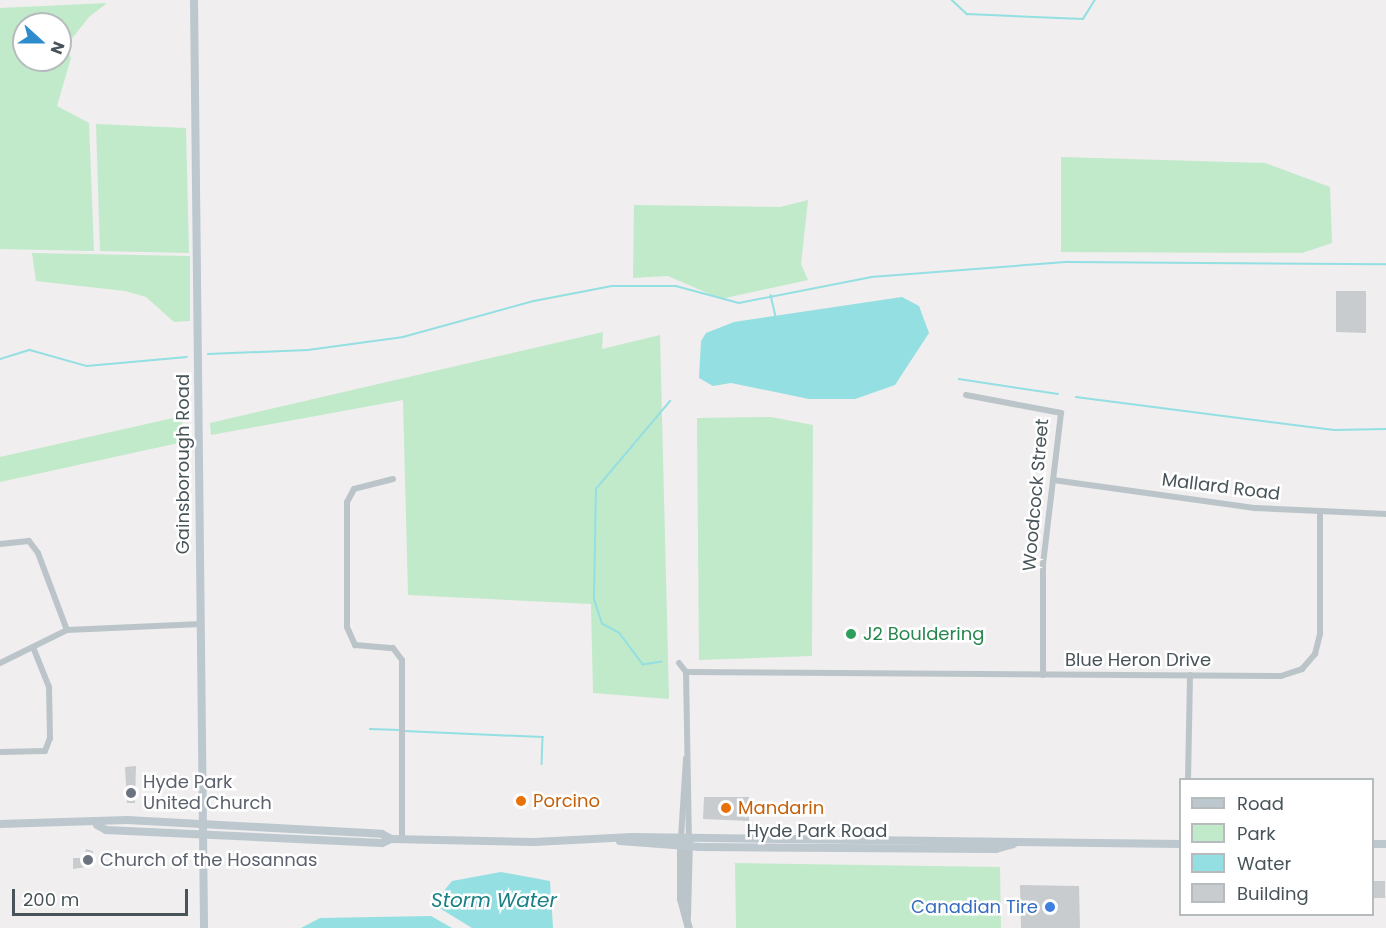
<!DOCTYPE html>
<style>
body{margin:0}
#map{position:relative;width:1386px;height:928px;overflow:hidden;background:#f0eeef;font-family:Poppins,sans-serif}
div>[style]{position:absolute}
.green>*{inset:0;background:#c1eaca}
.water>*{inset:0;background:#93dfe2}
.stream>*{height:1.5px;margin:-0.75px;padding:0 0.75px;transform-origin:0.75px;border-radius:0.75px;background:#93dfe2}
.building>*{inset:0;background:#c8cccf}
.minor>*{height:6px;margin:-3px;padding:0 3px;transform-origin:3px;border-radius:3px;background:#bbc5c9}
.tertiary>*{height:8px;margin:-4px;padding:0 4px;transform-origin:4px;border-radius:4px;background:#bbc5c9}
.secondary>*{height:8px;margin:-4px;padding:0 4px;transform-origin:4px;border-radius:4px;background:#bcc7ce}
.dots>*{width:16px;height:16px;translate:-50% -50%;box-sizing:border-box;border:3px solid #fff;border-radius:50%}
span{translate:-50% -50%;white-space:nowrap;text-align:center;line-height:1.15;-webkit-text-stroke:5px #fff;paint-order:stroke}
.street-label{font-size:18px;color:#485459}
.leisure-label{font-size:18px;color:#27864d}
.left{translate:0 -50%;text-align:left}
.worship-label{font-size:18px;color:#5b616d}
.food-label{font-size:18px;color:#c56008}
.shop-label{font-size:18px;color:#366cbe}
.right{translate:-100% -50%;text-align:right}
.water-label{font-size:20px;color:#1a8085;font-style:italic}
.legend{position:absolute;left:1179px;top:778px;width:195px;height:138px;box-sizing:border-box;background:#fff;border:2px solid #b6bbbd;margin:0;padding:8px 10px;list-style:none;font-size:18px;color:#485459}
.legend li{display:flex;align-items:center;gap:12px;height:30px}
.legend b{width:30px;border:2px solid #b6bbbd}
.north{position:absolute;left:12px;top:12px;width:60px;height:60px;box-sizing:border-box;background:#fff;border:2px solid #b6bbbd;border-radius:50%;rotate:111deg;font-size:16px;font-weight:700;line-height:24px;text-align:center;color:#485459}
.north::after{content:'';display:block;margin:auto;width:21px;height:27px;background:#2d8dcc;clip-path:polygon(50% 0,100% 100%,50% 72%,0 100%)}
.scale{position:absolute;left:12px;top:889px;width:176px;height:27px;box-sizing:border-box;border:3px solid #485459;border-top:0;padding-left:8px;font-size:18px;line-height:21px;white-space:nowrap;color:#485459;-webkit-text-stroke:4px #fff;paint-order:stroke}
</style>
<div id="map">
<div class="green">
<i style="clip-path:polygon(evenodd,107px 3px,89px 17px,66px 46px,71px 58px,57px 106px,89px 123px,94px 251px,0 249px,0 8px,107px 3px,24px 24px,60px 24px,60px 60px,24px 60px,24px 24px)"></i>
<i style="clip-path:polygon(96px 124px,186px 128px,189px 253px,100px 251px)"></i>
<i style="clip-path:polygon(1061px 157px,1265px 163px,1330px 187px,1332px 243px,1302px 253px,1061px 252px)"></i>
<i style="clip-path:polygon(808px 200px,801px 264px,808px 280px,721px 299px,668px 276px,633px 278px,634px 205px,780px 207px)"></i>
<i style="clip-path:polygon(32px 253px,190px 256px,190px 321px,174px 322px,146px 297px,125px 291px,36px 281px)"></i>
<i style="clip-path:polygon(603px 332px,602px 349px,660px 335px,669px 699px,593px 693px,591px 604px,408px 595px,403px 400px,211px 435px,210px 423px)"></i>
<i style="clip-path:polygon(182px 416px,183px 442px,0 482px,0 457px)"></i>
<i style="clip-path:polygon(771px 417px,813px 425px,812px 656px,699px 660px,697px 418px)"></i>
<i style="clip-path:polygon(735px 863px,1000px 867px,1001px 928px,736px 928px)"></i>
</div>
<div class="water">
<i style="clip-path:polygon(902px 297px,919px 306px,929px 333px,895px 385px,855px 399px,809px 399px,731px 383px,713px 386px,699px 378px,701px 341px,706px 333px,734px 322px)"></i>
<i style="clip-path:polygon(501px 872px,550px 881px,553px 928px,472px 928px,433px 904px,452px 881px)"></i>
<i style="clip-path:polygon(431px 916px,452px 928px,301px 928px,320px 918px)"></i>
</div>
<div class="stream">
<i style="left:952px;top:0;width:21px;rotate:43deg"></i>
<i style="left:967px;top:14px;width:116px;rotate:2.5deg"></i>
<i style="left:1083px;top:19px;width:22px;rotate:-58deg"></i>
<i style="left:771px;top:295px;width:23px;rotate:77deg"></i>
<i style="left:208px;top:354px;width:100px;rotate:-2.3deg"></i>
<i style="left:308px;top:350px;width:96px;rotate:-7.8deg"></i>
<i style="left:403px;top:337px;width:136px;rotate:-15.4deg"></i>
<i style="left:534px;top:301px;width:79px;rotate:-10.9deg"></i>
<i style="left:612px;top:286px;width:64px"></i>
<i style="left:676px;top:286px;width:65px;rotate:15.1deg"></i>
<i style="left:739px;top:303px;width:135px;rotate:-11.1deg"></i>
<i style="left:871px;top:277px;width:198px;rotate:-4.4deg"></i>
<i style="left:1068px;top:262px;width:318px;rotate:0.4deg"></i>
<i style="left:0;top:359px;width:31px;rotate:-17deg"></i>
<i style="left:30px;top:350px;width:59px;rotate:15.7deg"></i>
<i style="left:87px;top:366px;width:100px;rotate:-5.1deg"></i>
<i style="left:959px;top:379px;width:100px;rotate:8.6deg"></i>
<i style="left:1076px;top:397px;width:260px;rotate:7.3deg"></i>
<i style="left:1334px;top:430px;width:52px;rotate:-1.1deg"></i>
<i style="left:662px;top:662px;width:19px;rotate:171deg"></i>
<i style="left:643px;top:665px;width:40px;rotate:-127deg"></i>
<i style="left:619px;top:633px;width:19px;rotate:-152deg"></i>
<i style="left:602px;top:624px;width:25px;rotate:-108deg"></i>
<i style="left:594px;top:600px;width:111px;rotate:-89deg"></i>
<i style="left:596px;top:489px;width:115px;rotate:-49.9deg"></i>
<i style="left:370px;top:729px;width:29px;rotate:2deg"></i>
<i style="left:404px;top:731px;width:139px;rotate:2.5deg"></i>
<i style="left:543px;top:737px;width:27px;rotate:92deg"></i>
</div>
<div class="building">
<i style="clip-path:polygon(1336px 291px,1366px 291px,1366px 333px,1336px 332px)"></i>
<i style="clip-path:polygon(136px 766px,135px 803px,127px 803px,125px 767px)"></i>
<i style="clip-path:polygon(704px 797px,749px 797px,749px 821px,703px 819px)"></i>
<i style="clip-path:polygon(86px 849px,93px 851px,93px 866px,73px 869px,73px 858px,84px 858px)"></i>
<i style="clip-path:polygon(1372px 881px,1385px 881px,1385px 898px,1372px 898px)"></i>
<i style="clip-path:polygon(1020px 885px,1079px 886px,1080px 928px,1021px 928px)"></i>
</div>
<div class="minor">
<i style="left:966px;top:395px;width:97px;rotate:10.7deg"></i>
<i style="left:1061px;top:413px;width:152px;rotate:96.8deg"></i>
<i style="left:1043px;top:564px;width:111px;rotate:90deg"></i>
<i style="left:393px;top:479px;width:40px;rotate:165.6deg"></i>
<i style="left:354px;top:489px;width:15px;rotate:118deg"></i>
<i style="left:347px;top:502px;width:125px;rotate:90deg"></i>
<i style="left:347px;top:627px;width:20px;rotate:66deg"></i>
<i style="left:355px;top:645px;width:38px;rotate:5deg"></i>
<i style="left:393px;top:648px;width:15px;rotate:53deg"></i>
<i style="left:402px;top:660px;width:179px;rotate:90deg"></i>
<i style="left:1053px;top:480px;width:205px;rotate:7.9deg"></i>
<i style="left:1256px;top:508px;width:130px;rotate:2.6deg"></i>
<i style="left:0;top:544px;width:29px;rotate:-6deg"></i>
<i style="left:29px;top:541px;width:15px;rotate:53deg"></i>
<i style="left:38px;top:553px;width:82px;rotate:69.4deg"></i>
<i style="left:0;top:663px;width:75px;rotate:-26.2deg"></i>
<i style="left:67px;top:630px;width:134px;rotate:-2.6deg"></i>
<i style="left:679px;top:663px;width:11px;rotate:52deg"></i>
<i style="left:686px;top:672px;width:595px;rotate:0.39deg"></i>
<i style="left:1281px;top:676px;width:22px;rotate:-18deg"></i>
<i style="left:1302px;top:669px;width:20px;rotate:-49deg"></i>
<i style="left:1315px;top:654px;width:21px;rotate:-76deg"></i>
<i style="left:1320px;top:634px;width:121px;rotate:-90deg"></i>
<i style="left:686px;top:672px;width:166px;rotate:89deg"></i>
<i style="left:0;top:752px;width:45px;rotate:-1.3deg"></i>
<i style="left:45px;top:751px;width:14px;rotate:-69deg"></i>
<i style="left:50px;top:738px;width:51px;rotate:-91.1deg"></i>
<i style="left:49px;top:687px;width:43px;rotate:-111.8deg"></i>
<i style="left:1188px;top:780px;width:105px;rotate:-88.9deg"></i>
<i style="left:681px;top:838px;width:80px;rotate:-86.4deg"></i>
</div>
<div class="tertiary">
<i style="left:681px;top:841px;width:58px;rotate:90deg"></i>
<i style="left:681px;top:899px;width:30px;rotate:75deg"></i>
<i style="left:687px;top:917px;width:76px;rotate:-88.5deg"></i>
</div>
<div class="secondary">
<i style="left:194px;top:0;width:928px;rotate:89.38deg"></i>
<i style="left:0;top:824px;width:127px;rotate:-1.8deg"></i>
<i style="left:127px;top:820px;width:255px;rotate:3.1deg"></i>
<i style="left:382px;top:834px;width:10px;rotate:29deg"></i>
<i style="left:97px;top:825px;width:10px;rotate:29deg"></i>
<i style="left:106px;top:830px;width:276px;rotate:2.7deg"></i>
<i style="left:382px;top:843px;width:10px;rotate:-24deg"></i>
<i style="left:391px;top:839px;width:143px;rotate:1.2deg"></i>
<i style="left:534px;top:842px;width:98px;rotate:-2.9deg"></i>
<i style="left:632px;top:837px;width:548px;rotate:0.73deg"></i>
<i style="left:620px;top:841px;width:80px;rotate:4.3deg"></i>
<i style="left:700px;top:847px;width:296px;rotate:0.4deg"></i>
<i style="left:996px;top:849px;width:18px;rotate:-16deg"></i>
<i style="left:1372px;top:844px;width:14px"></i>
</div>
<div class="dots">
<i style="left:851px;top:634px;background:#2e9e5b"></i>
<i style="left:131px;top:793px;background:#6b7280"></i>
<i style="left:521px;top:801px;background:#e8710a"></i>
<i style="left:726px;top:808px;background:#e8710a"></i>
<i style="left:88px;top:860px;background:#6b7280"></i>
<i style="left:1050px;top:907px;background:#3f7fe0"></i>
</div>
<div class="street-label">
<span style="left:183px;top:464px;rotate:-90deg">Gainsborough Road</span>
<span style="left:1221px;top:487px;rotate:7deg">Mallard Road</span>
<span style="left:1036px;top:495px;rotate:-85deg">Woodcock Street</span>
<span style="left:1138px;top:660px">Blue Heron Drive</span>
<span style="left:817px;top:831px">Hyde Park Road</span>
</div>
<div class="leisure-label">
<span class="left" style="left:863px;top:634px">J2 Bouldering</span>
</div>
<div class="worship-label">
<span class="left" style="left:143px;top:793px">Hyde Park<br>United Church</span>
<span class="left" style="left:100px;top:860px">Church of the Hosannas</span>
</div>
<div class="food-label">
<span class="left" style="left:533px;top:801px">Porcino</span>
<span class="left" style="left:738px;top:808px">Mandarin</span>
</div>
<div class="shop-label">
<span class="right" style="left:1038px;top:907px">Canadian Tire</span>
</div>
<div class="water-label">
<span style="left:494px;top:900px">Storm Water</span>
</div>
<ul class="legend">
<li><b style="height:8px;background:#bcc7ce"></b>Road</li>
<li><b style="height:16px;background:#c1eaca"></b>Park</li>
<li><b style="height:16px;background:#93dfe2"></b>Water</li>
<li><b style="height:16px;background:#c8cccf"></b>Building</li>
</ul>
<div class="north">N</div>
<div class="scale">200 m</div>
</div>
